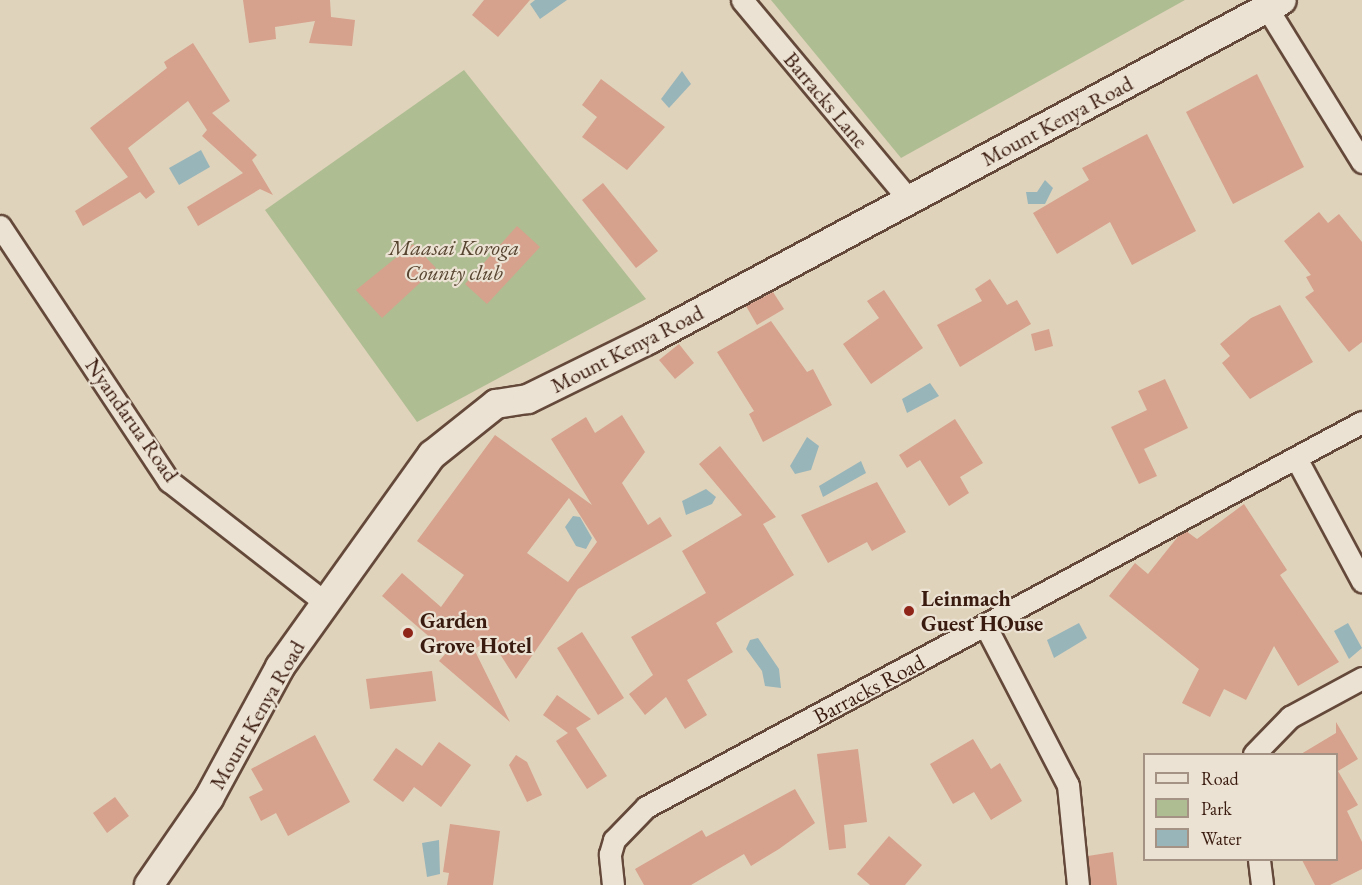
<!DOCTYPE html>
<style>
body{margin:0}
#map{position:relative;width:1362px;height:885px;overflow:hidden;background:#e0d3bb;font-family:"EB Garamond",serif}
div>[style]{position:absolute}
.green>*{inset:0;background:#afbd93}
.water>*{inset:0;background:#98b5ba}
.building>*{inset:0;background:#d6a18d}
.roads{filter:drop-shadow(2px 0 #64493a) drop-shadow(-2px 0 #64493a) drop-shadow(0 2px #64493a) drop-shadow(0 -2px #64493a)}
.minor>*{height:21px;margin:-10.5px;padding:0 10.5px;transform-origin:10.5px;border-radius:10.5px;background:#ebe2d3}
.secondary>*{height:28px;margin:-14px;padding:0 14px;transform-origin:14px;border-radius:14px;background:#ebe2d3}
.dots>*{width:16px;height:16px;translate:-50% -50%;box-sizing:border-box;border:3px solid #ebe2d3;border-radius:50%}
span{translate:-50% -50%;white-space:nowrap;text-align:center;line-height:1.15;-webkit-text-stroke:4.5px #ebe2d3;paint-order:stroke}
.street-label{font-size:22px;color:#3a1b0f}
.park-label{font-size:22px;color:#574430;font-style:italic}
.poi-label{font-size:22px;color:#3a1b0f;font-weight:700}
.left{translate:0 -50%;text-align:left}
.legend{position:absolute;left:1143px;top:753px;width:195px;height:108px;box-sizing:border-box;background:#ebe2d3;border:2px solid #a49285;margin:0;padding:8px 10px;list-style:none;font-size:18px;color:#3a1b0f}
.legend li{display:flex;align-items:center;gap:12px;height:30px}
.legend b{width:30px;border:2px solid #a49285}
</style>
<div id="map">
<div class="green">
<i style="clip-path:polygon(771px 0,1185px 0,901px 158px)"></i>
<i style="clip-path:polygon(464px 70px,646px 299px,417px 422px,265px 210px)"></i>
</div>
<div class="water">
<i style="clip-path:polygon(535px 0,567px 0,540px 19px,530px 4px)"></i>
<i style="clip-path:polygon(682px 71px,691px 84px,669px 108px,661px 99px)"></i>
<i style="clip-path:polygon(201px 150px,210px 167px,179px 185px,169px 168px)"></i>
<i style="clip-path:polygon(1045px 180px,1053px 188px,1045px 204px,1028px 204px,1026px 192px,1037px 192px)"></i>
<i style="clip-path:polygon(930px 383px,939px 396px,907px 413px,902px 399px)"></i>
<i style="clip-path:polygon(807px 437px,819px 446px,811px 470px,795px 474px,790px 466px)"></i>
<i style="clip-path:polygon(861px 461px,866px 473px,823px 497px,819px 486px)"></i>
<i style="clip-path:polygon(706px 489px,716px 497px,712px 504px,686px 515px,682px 501px)"></i>
<i style="clip-path:polygon(573px 516px,580px 517px,592px 538px,586px 549px,576px 546px,565px 527px)"></i>
<i style="clip-path:polygon(1079px 623px,1087px 638px,1054px 658px,1047px 640px)"></i>
<i style="clip-path:polygon(1348px 623px,1362px 648px,1349px 659px,1334px 631px)"></i>
<i style="clip-path:polygon(758px 638px,779px 669px,781px 688px,765px 686px,762px 671px,746px 649px,750px 640px)"></i>
<i style="clip-path:polygon(439px 840px,440px 874px,427px 877px,422px 843px)"></i>
</div>
<div class="building">
<i style="clip-path:polygon(243px 0,330px 0,331px 17px,355px 20px,352px 46px,309px 43px,315px 21px,275px 27px,276px 39px,249px 43px)"></i>
<i style="clip-path:polygon(484px 0,530px 0,498px 37px,472px 15px)"></i>
<i style="clip-path:polygon(193px 43px,230px 101px,212px 113px,257px 155px,252px 160px,273px 195px,260px 189px,198px 226px,187px 207px,243px 173px,202px 136px,207px 130px,188px 101px,128px 148px,155px 192px,146px 199px,140px 192px,83px 226px,75px 211px,128px 177px,90px 128px,167px 68px,164px 62px)"></i>
<i style="clip-path:polygon(1257px 74px,1304px 167px,1233px 204px,1186px 112px)"></i>
<i style="clip-path:polygon(601px 79px,665px 127px,627px 170px,582px 137px,597px 117px,582px 105px)"></i>
<i style="clip-path:polygon(1147px 134px,1196px 231px,1132px 265px,1110px 222px,1057px 254px,1033px 213px,1089px 180px,1082px 168px)"></i>
<i style="clip-path:polygon(603px 183px,658px 251px,636px 268px,582px 200px)"></i>
<i style="clip-path:polygon(1319px 212px,1328px 223px,1339px 214px,1362px 242px,1362px 342px,1349px 352px,1305px 297px,1314px 291px,1306px 277px,1311px 275px,1284px 241px)"></i>
<i style="clip-path:polygon(517px 226px,540px 247px,487px 304px,465px 284px)"></i>
<i style="clip-path:polygon(413px 244px,436px 268px,382px 318px,356px 290px)"></i>
<i style="clip-path:polygon(990px 279px,1007px 305px,1017px 300px,1031px 324px,960px 367px,937px 325px,982px 301px,975px 289px)"></i>
<i style="clip-path:polygon(884px 290px,923px 348px,871px 384px,843px 344px,879px 318px,867px 301px)"></i>
<i style="clip-path:polygon(773px 292px,784px 309px,757px 325px,746px 306px)"></i>
<i style="clip-path:polygon(1280px 305px,1313px 362px,1250px 399px,1222px 363px,1230px 356px,1220px 344px,1251px 318px)"></i>
<i style="clip-path:polygon(771px 321px,807px 372px,813px 369px,832px 405px,763px 442px,749px 414px,754px 411px,717px 352px)"></i>
<i style="clip-path:polygon(1049px 329px,1053px 346px,1035px 351px,1031px 334px)"></i>
<i style="clip-path:polygon(679px 344px,694px 363px,675px 379px,659px 360px)"></i>
<i style="clip-path:polygon(1165px 379px,1188px 428px,1144px 449px,1157px 476px,1139px 484px,1111px 427px,1147px 410px,1138px 391px)"></i>
<i style="clip-path:polygon(evenodd,622px 415px,645px 452px,622px 483px,648px 525px,660px 517px,672px 536px,578px 589px,516px 679px,491px 640px,474px 649px,510px 722px,439px 661px,447px 652px,382px 596px,402px 573px,441px 607px,464px 575px,417px 541px,495px 435px,592px 505px,551px 439px,586px 417px,595px 433px,622px 415px,569px 498px,597px 542px,568px 582px,527px 553px,569px 498px)"></i>
<i style="clip-path:polygon(955px 419px,983px 463px,960px 477px,969px 493px,949px 506px,920px 460px,907px 468px,899px 455px)"></i>
<i style="clip-path:polygon(720px 446px,776px 517px,763px 524px,794px 575px,716px 623px,733px 652px,687px 680px,707px 715px,685px 729px,666px 697px,645px 715px,629px 694px,653px 675px,631px 637px,706px 593px,682px 551px,742px 515px,699px 464px)"></i>
<i style="clip-path:polygon(877px 482px,906px 532px,872px 551px,867px 542px,828px 563px,801px 515px)"></i>
<i style="clip-path:polygon(1244px 504px,1287px 570px,1280px 575px,1339px 662px,1298px 686px,1274px 646px,1246px 700px,1224px 689px,1210px 717px,1182px 703px,1199px 669px,1109px 596px,1135px 563px,1148px 574px,1180px 534px,1186px 531px,1197px 539px)"></i>
<i style="clip-path:polygon(582px 632px,624px 698px,598px 715px,557px 648px)"></i>
<i style="clip-path:polygon(432px 671px,436px 701px,370px 709px,366px 679px)"></i>
<i style="clip-path:polygon(557px 695px,591px 719px,576px 728px,607px 776px,587px 789px,556px 741px,568px 733px,543px 715px)"></i>
<i style="clip-path:polygon(1336px 722px,1358px 759px,1338px 771px,1358px 805px,1347px 811px,1362px 842px,1362px 869px,1330px 885px,1315px 885px,1302px 860px,1336px 860px,1336px 754px,1301px 754px,1336px 733px)"></i>
<i style="clip-path:polygon(315px 735px,350px 802px,288px 836px,276px 813px,261px 821px,249px 797px,263px 790px,251px 769px)"></i>
<i style="clip-path:polygon(973px 739px,991px 769px,1000px 763px,1022px 801px,991px 820px,974px 792px,953px 804px,930px 764px)"></i>
<i style="clip-path:polygon(439px 742px,471px 765px,441px 807px,414px 787px,403px 802px,373px 780px,396px 748px,422px 766px)"></i>
<i style="clip-path:polygon(858px 749px,867px 822px,844px 825px,846px 848px,829px 850px,817px 754px)"></i>
<i style="clip-path:polygon(516px 755px,527px 762px,542px 795px,527px 802px,509px 765px)"></i>
<i style="clip-path:polygon(795px 789px,815px 823px,779px 849px,751px 866px,744px 854px,691px 885px,644px 885px,635px 869px,702px 830px,706px 837px)"></i>
<i style="clip-path:polygon(115px 797px,129px 816px,107px 833px,93px 813px)"></i>
<i style="clip-path:polygon(450px 824px,500px 831px,493px 885px,447px 885px,449px 873px,443px 872px)"></i>
<i style="clip-path:polygon(889px 836px,922px 865px,905px 885px,870px 885px,857px 874px)"></i>
<i style="clip-path:polygon(1113px 852px,1117px 885px,1091px 885px,1088px 856px)"></i>
</div>
<div class="roads">
<div class="minor">
<i style="left:742px;top:0;width:262px;rotate:50.1deg"></i>
<i style="left:1267px;top:8px;width:181px;rotate:58.3deg"></i>
<i style="left:0;top:226px;width:306px;rotate:56.5deg"></i>
<i style="left:169px;top:481px;width:200px;rotate:37.9deg"></i>
<i style="left:1296px;top:458px;width:140px;rotate:61.8deg"></i>
<i style="left:986px;top:627px;width:178px;rotate:62.6deg"></i>
<i style="left:1068px;top:785px;width:100px;rotate:84.3deg"></i>
<i style="left:1254px;top:754px;width:52px;rotate:-45.8deg"></i>
<i style="left:1290px;top:717px;width:82px;rotate:-28.4deg"></i>
<i style="left:1259px;top:860px;width:25px;rotate:83deg"></i>
<i style="left:613px;top:885px;width:31px;rotate:-96deg"></i>
<i style="left:610px;top:854px;width:15px;rotate:-74deg"></i>
<i style="left:614px;top:840px;width:46px;rotate:-45.9deg"></i>
<i style="left:646px;top:807px;width:813px;rotate:-28.27deg"></i>
</div>
<div class="secondary">
<i style="left:149px;top:885px;width:106px;rotate:-55.4deg"></i>
<i style="left:209px;top:798px;width:149px;rotate:-61.5deg"></i>
<i style="left:280px;top:667px;width:261px;rotate:-54.4deg"></i>
<i style="left:432px;top:455px;width:82px;rotate:-38.6deg"></i>
<i style="left:496px;top:404px;width:32px;rotate:-9deg"></i>
<i style="left:528px;top:399px;width:134px;rotate:-26.2deg"></i>
<i style="left:648px;top:340px;width:719px;rotate:-28.2deg"></i>
</div>
</div>
<div class="dots">
<i style="left:909px;top:611px;background:#8f2418"></i>
<i style="left:408px;top:633px;background:#8f2418"></i>
</div>
<div class="street-label">
<span style="left:826px;top:100px;rotate:50deg">Barracks Lane</span>
<span style="left:1057px;top:121px;rotate:-28deg">Mount Kenya Road</span>
<span style="left:627px;top:349px;rotate:-27deg">Mount Kenya Road</span>
<span style="left:132px;top:420px;rotate:55deg">Nyandarua Road</span>
<span style="left:869px;top:689px;rotate:-28deg">Barracks Road</span>
<span style="left:257px;top:715px;rotate:-60deg">Mount Kenya Road</span>
</div>
<div class="park-label">
<span style="left:454px;top:260px">Maasai Koroga<br>County club</span>
</div>
<div class="poi-label">
<span class="left" style="left:921px;top:611px">Leinmach<br>Guest HOuse</span>
<span class="left" style="left:420px;top:633px">Garden<br>Grove Hotel</span>
</div>
<ul class="legend">
<li><b style="height:8px;background:#ebe2d3"></b>Road</li>
<li><b style="height:16px;background:#afbd93"></b>Park</li>
<li><b style="height:16px;background:#98b5ba"></b>Water</li>
</ul>
</div>
